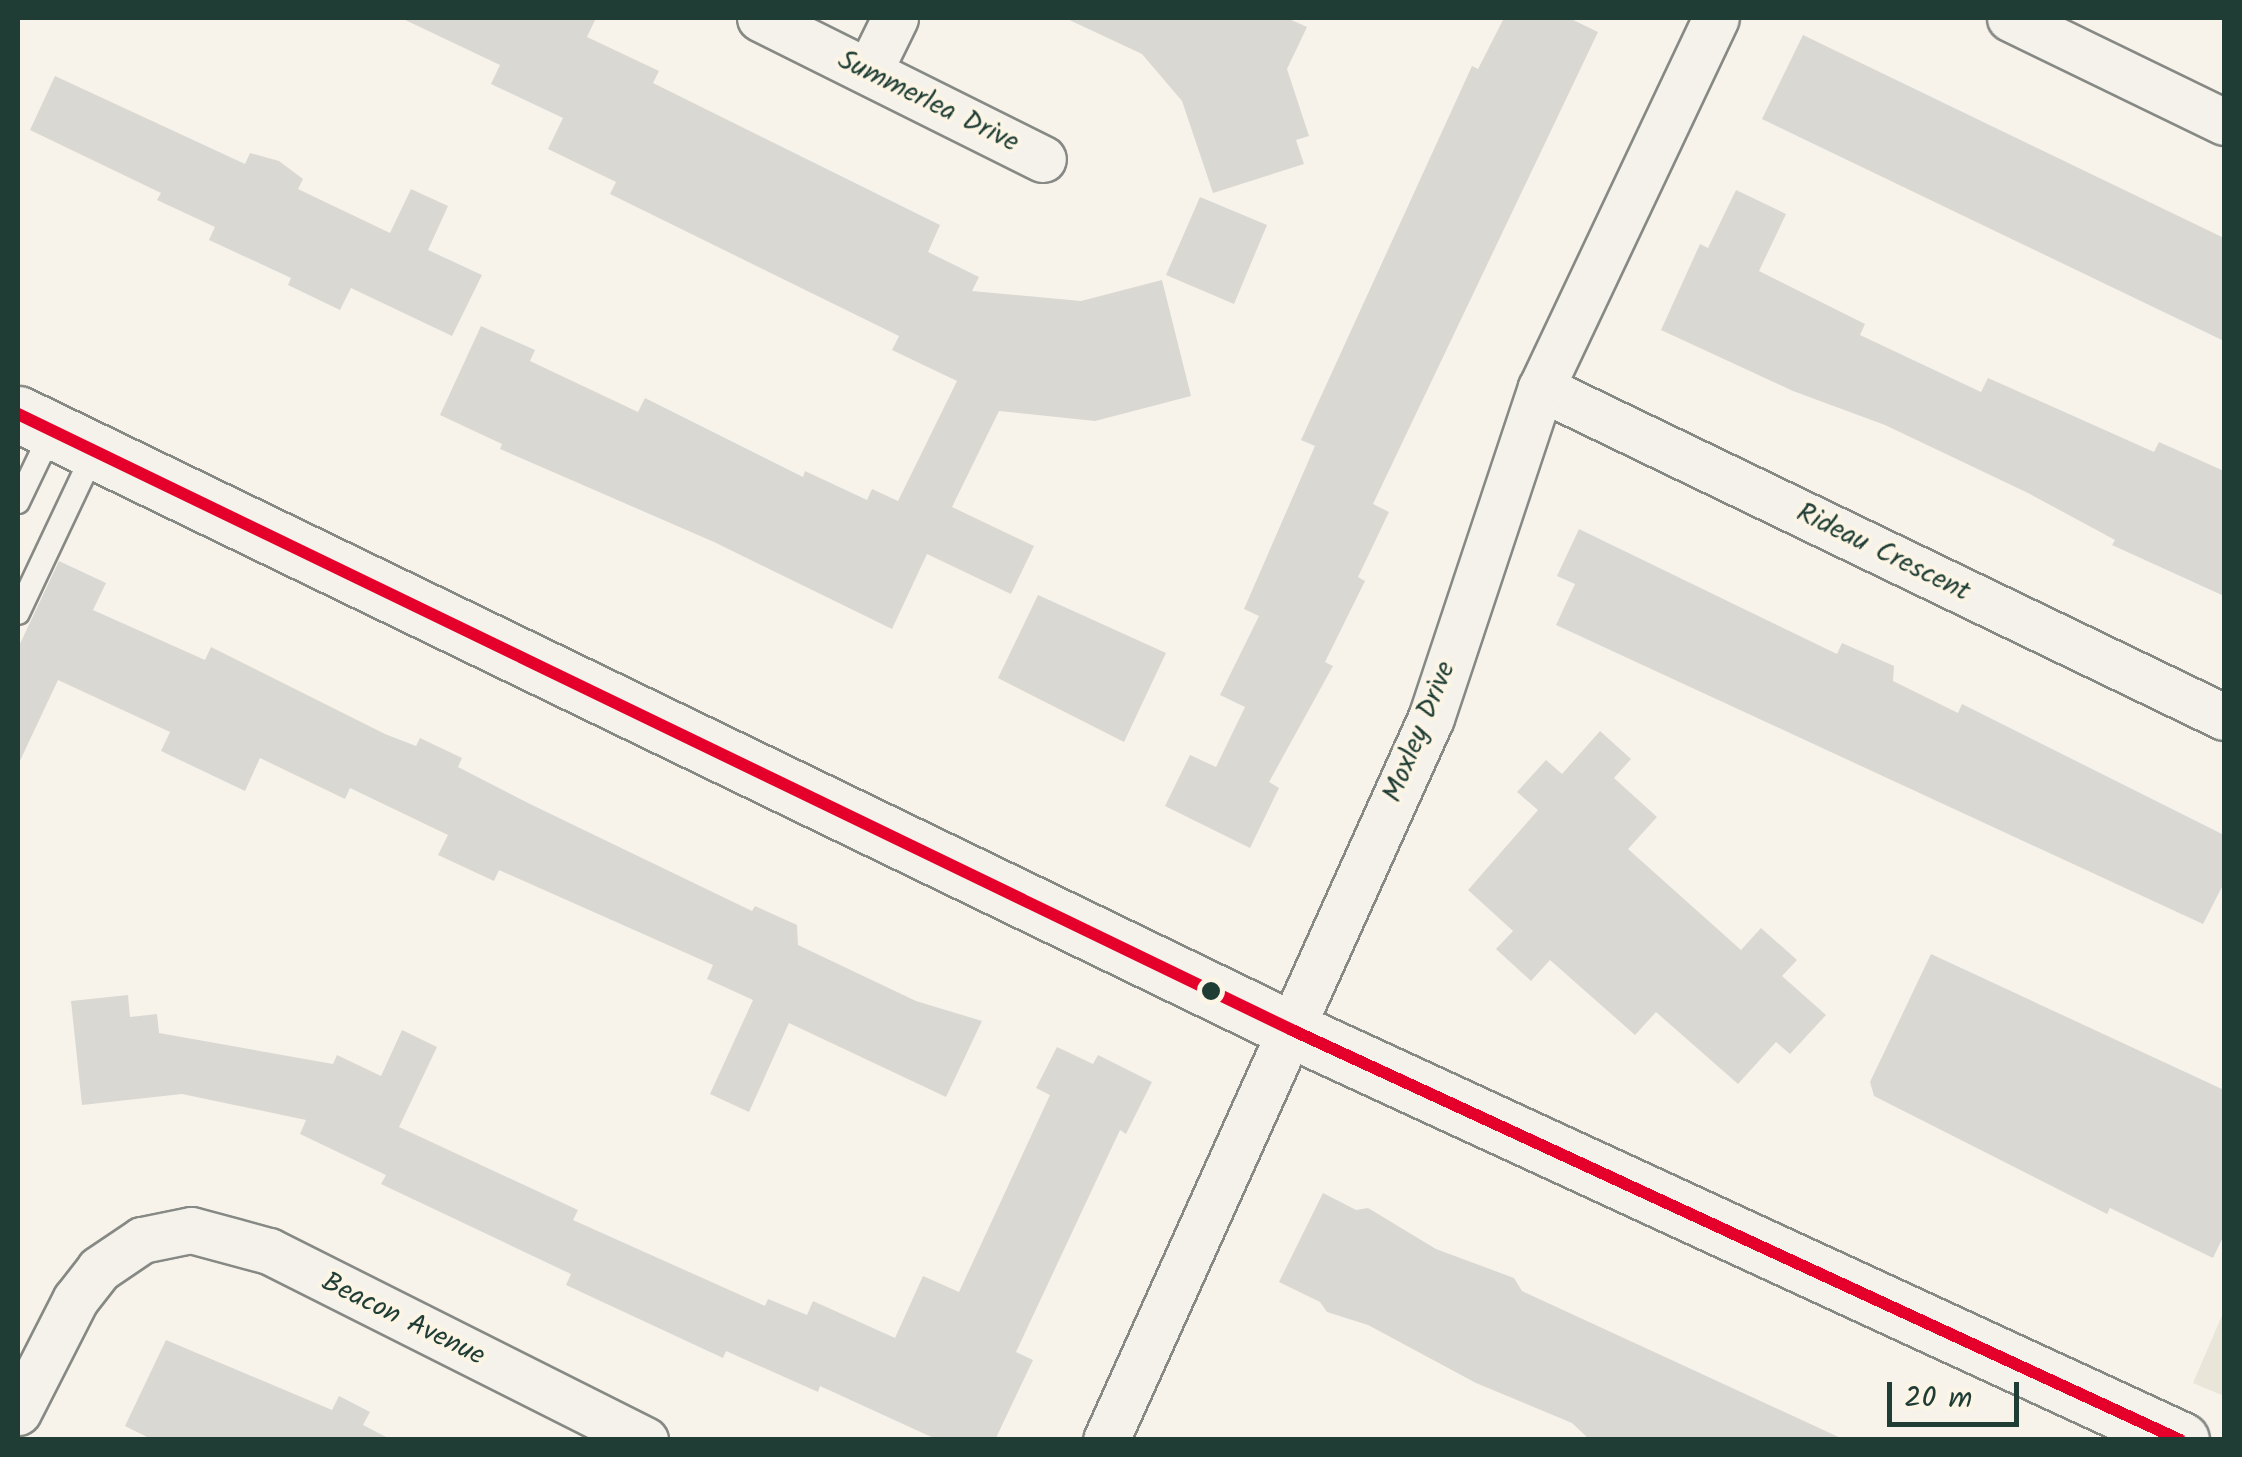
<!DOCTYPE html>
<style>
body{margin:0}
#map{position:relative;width:2242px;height:1457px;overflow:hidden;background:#f7f3ea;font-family:Kalam,sans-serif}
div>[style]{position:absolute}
.built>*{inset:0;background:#e9e5d9}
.building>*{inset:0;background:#dad8d2}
.roads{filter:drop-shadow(2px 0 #868984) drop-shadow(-2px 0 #868984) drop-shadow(0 2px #868984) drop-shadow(0 -2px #868984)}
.service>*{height:22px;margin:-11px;padding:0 11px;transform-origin:11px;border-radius:11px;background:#f5f2ec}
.minor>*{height:45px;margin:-22.5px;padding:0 22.5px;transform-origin:22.5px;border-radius:22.5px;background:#f5f2ec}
.secondary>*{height:55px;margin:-27.5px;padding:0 27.5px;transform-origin:27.5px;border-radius:27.5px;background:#f5f2ec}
.bus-1>*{height:12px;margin:-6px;padding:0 6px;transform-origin:6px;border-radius:6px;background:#e4002b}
.dots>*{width:28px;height:28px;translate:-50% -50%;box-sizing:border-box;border:5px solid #fcf5e5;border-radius:50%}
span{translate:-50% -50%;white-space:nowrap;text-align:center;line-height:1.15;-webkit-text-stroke:8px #fcf5e5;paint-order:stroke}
.street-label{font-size:28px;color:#1f3d34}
.frame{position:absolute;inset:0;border:20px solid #1f3d34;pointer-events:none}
.scale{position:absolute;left:1887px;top:1382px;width:132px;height:45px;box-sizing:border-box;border:5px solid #1f3d34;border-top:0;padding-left:12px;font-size:30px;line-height:35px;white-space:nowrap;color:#1f3d34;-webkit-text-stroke:8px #fcf5e5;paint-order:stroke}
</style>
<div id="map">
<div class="built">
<i style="clip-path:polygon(2224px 1311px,2224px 1396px,2193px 1383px)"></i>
</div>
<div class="building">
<i style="clip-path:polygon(401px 18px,596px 18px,587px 37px,659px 71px,653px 83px,940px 225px,928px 252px,979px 277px,972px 291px,1081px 301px,1162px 280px,1191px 396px,1095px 421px,999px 411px,952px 507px,1034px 546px,1011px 594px,927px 554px,892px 629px,714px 542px,500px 449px,502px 444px,440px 415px,481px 326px,535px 350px,530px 361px,638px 412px,645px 398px,803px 477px,805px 471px,867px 500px,872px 489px,898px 501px,957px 381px,892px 350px,899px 336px,610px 194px,616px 182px,548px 149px,563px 118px,491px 84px,500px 65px)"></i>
<i style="clip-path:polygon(1065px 18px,1287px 18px,1307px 27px,1287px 69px,1309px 136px,1296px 140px,1304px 164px,1213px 193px,1182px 101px,1142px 54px)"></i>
<i style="clip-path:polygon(1504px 18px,1569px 18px,1598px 32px,1373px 504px,1389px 512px,1358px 577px,1365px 581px,1325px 662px,1333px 666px,1269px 782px,1279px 788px,1250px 848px,1165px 806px,1190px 755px,1216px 767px,1245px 707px,1220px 695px,1259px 616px,1244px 609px,1315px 446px,1301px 440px,1472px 66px,1478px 69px)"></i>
<i style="clip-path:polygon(1803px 35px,2224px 238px,2224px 341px,1762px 119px)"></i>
<i style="clip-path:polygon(55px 76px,245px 164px,250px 153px,279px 161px,303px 179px,298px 189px,390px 233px,411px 189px,448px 206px,428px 250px,482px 275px,452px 336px,351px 288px,340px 310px,288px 285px,291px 278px,209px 240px,215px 227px,157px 200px,161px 193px,30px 130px)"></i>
<i style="clip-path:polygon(1736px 190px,1786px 214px,1759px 271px,1865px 324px,1860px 335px,1981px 392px,1988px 378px,2154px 452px,2159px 442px,2224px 471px,2224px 596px,2112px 545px,2115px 540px,2028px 493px,1885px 425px,1793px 391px,1661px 330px,1700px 244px,1708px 248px)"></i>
<i style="clip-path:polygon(1200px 197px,1267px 225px,1234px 304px,1166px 275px)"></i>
<i style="clip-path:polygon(1579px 529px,1837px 654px,1842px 643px,1894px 666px,1893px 681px,1958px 713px,1962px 704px,2224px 835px,2224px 883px,2203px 924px,1556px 625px,1575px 584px,1557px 576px)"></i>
<i style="clip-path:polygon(59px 561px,106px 583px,93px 610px,205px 660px,211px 647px,385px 734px,416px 746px,420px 738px,462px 758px,458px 767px,530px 804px,752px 911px,755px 906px,797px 925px,798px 945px,916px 1001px,982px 1021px,946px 1097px,789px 1023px,749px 1112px,710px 1094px,753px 1000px,707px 979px,713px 965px,499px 870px,494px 881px,438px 855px,448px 835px,350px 788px,345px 799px,260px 758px,245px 791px,161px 751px,170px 732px,58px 680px,18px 765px,18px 648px)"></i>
<i style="clip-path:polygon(1038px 595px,1166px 653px,1124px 742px,998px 678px)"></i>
<i style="clip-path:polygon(1600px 731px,1631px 759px,1614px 778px,1657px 817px,1628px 849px,1741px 950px,1761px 928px,1797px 960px,1782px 976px,1826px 1015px,1790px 1054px,1776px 1042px,1738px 1084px,1656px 1012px,1635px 1035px,1550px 960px,1531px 981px,1496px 949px,1513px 931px,1468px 890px,1538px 810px,1517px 792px,1546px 760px,1562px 774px)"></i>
<i style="clip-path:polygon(1931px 954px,2224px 1090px,2224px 1235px,2213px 1258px,2110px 1208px,2107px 1214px,1874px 1096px,1870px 1082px)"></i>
<i style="clip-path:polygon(128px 995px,130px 1017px,157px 1014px,159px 1033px,333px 1064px,337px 1055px,381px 1076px,402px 1030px,437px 1047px,399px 1127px,578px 1210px,573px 1220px,765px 1306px,768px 1299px,807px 1315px,813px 1301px,895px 1338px,923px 1276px,959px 1292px,1050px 1095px,1036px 1088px,1057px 1047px,1093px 1064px,1098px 1055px,1152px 1082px,1126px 1134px,1120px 1130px,1016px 1352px,1033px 1360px,995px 1440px,938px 1440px,820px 1386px,818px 1392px,726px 1351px,723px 1358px,566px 1285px,571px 1274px,381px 1184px,386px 1175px,300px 1134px,306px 1120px,182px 1094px,82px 1105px,71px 1001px)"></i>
<i style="clip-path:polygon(1323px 1193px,1356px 1210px,1368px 1208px,1436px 1249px,1514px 1278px,1522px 1291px,1845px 1440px,1590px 1440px,1572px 1423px,1476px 1383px,1368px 1325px,1327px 1312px,1320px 1302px,1279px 1282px)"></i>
<i style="clip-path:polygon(166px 1340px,332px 1410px,339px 1396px,370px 1412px,363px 1425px,392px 1440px,153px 1440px,125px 1426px)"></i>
</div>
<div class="roads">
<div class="service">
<i style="left:18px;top:502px;width:79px;rotate:-64.4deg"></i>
<i style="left:18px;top:613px;width:178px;rotate:-64.7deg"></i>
</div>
<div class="minor">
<i style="left:760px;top:18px;width:316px;rotate:26.5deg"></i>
<i style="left:2010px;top:18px;width:238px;rotate:25.9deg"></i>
<i style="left:870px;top:69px;width:57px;rotate:-63.9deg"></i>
<i style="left:1541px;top:388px;width:758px;rotate:25.72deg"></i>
<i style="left:18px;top:1412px;width:126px;rotate:-63deg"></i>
<i style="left:75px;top:1300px;width:39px;rotate:-52deg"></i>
<i style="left:99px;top:1269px;width:52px;rotate:-34deg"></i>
<i style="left:142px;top:1240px;width:50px;rotate:-11.5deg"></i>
<i style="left:191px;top:1230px;width:81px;rotate:15.1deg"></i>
<i style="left:269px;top:1251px;width:421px;rotate:26.7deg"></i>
<i style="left:1106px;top:1440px;width:792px;rotate:-65.77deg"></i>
<i style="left:1431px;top:718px;width:348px;rotate:-71.6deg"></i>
<i style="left:1541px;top:388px;width:409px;rotate:-64.7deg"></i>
</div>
<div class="secondary">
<i style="left:18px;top:414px;width:1415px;rotate:25.8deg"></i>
<i style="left:1292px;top:1030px;width:979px;rotate:24.76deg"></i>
</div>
</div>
<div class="bus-1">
<i style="left:18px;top:414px;width:1415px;rotate:25.8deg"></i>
<i style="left:1292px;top:1030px;width:978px;rotate:24.78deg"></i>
</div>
<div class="dots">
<i style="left:1211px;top:991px;background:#1f3d34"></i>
</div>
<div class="street-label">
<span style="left:928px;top:102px;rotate:26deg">Summerlea Drive</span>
<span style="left:1883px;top:553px;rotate:26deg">Rideau Crescent</span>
<span style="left:1420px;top:732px;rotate:-68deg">Moxley Drive</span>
<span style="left:403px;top:1320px;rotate:26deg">Beacon Avenue</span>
</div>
<div class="frame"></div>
<div class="scale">20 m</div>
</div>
